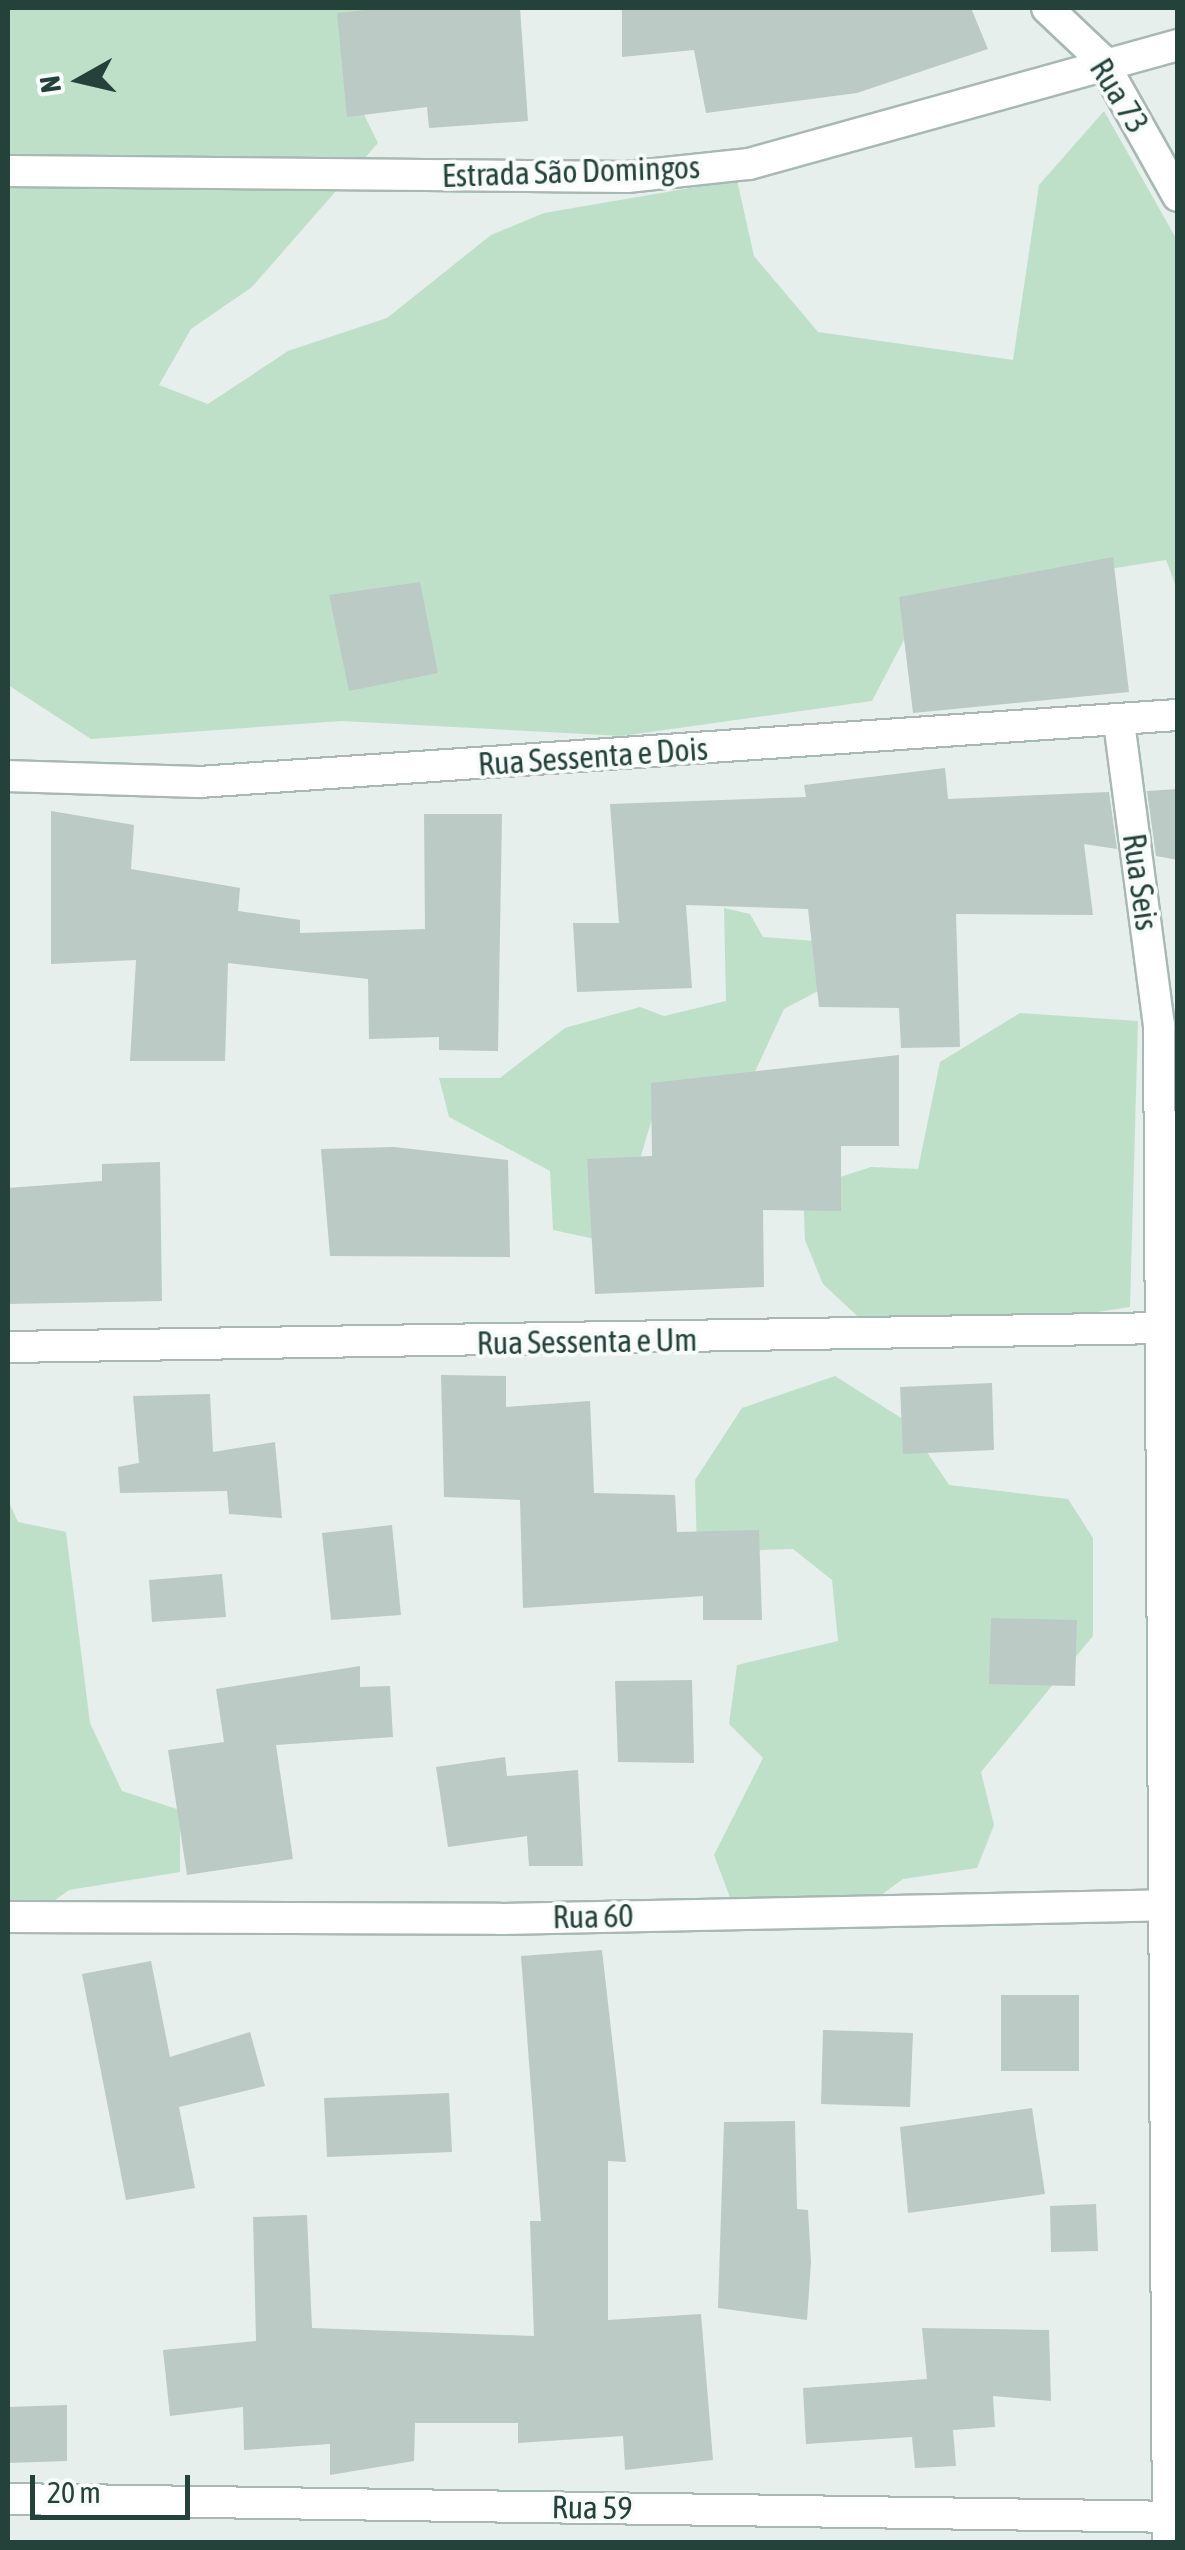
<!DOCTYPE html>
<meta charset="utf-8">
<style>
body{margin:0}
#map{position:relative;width:1185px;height:2550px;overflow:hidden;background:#e6efeb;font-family:"Asap Condensed",sans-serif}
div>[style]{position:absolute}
.green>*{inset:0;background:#bfe0c8}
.building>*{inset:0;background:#bbcac4}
.roads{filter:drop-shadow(2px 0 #a8b8b2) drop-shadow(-2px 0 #a8b8b2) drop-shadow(0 2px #a8b8b2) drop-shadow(0 -2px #a8b8b2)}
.street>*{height:30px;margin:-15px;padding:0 15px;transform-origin:15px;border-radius:15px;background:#fff}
span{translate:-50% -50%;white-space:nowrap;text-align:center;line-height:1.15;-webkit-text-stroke:8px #f7fbf9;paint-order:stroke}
.street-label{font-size:32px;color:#24423a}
.frame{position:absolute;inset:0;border:10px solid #24423a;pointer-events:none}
.north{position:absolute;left:30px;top:30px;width:100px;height:100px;-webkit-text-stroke:8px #f7fbf9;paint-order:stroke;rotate:262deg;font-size:28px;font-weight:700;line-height:40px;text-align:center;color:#24423a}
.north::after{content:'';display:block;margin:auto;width:35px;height:45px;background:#24423a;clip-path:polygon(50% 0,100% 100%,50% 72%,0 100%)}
.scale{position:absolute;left:30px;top:2475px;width:160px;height:45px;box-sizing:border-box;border:5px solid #24423a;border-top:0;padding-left:12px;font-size:30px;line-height:35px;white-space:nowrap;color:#24423a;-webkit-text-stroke:8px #f7fbf9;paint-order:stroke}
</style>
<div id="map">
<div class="green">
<i style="clip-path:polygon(8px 8px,401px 8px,350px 86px,378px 143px,252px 287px,191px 329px,159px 385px,208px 404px,288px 351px,387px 318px,491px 235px,544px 213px,737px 180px,754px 256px,818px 332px,1013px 360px,1039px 185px,1104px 111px,1177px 240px,1177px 589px,1166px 560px,1033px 581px,915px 619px,872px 701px,622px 736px,342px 721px,91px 739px,8px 685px)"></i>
<i style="clip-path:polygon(724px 908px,750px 914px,763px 937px,829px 942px,837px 981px,784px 1009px,752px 1078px,661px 1089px,628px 1199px,604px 1241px,553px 1230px,550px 1171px,449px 1117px,439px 1078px,500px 1078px,565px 1028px,640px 1007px,664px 1016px,726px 1001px)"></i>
<i style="clip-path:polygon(1020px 1013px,1138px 1021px,1130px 1307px,1006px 1326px,869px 1327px,823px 1284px,805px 1240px,803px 1189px,871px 1167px,918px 1169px,940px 1062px)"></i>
<i style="clip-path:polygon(835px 1376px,906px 1421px,949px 1485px,1068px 1499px,1093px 1538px,1093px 1636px,981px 1772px,994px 1825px,977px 1868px,903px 1879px,837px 1927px,731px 1900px,714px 1855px,763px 1758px,729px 1724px,737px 1665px,838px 1641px,832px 1580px,793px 1549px,697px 1552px,695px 1480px,742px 1408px)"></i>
<i style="clip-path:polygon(8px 1500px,18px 1522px,66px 1532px,90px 1723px,122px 1791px,180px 1810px,180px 1872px,69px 1890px,15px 1929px,8px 1927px)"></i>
</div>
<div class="building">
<i style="clip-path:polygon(385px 8px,520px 8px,528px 121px,429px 128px,427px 107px,347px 117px,337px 13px)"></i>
<i style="clip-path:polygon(622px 8px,971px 8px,988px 49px,857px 93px,706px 113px,694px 50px,622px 57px)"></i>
<i style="clip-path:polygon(1113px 557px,1129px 692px,913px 713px,899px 597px)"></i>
<i style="clip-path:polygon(420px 582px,438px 673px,349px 691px,329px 595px)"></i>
<i style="clip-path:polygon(945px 768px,948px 799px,1109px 792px,1117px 849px,1084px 844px,1093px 915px,956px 914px,960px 1047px,901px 1048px,899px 1008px,819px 1007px,808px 909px,686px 905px,692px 988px,577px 992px,573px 923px,619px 923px,610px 804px,806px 797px,804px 785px)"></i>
<i style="clip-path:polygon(1178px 789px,1178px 860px,1156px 856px,1147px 791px)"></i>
<i style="clip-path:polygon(51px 811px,134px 825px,131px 869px,240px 888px,238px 911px,300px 920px,300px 933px,425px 929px,424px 814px,502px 814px,498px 1051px,439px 1050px,439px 1037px,369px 1039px,368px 979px,228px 963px,225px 1061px,130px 1061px,136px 960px,51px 964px)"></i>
<i style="clip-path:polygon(899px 1055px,899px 1146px,841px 1146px,841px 1211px,763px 1210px,764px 1287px,595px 1294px,587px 1159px,652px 1156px,651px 1083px)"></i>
<i style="clip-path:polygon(394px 1147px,508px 1160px,510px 1257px,330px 1256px,321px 1149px)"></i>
<i style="clip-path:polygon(160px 1162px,162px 1301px,8px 1304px,8px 1188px,102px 1181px,102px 1164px)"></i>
<i style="clip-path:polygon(441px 1375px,506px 1376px,506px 1407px,590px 1401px,594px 1493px,675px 1495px,677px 1532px,759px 1530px,762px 1620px,703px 1620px,703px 1596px,523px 1608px,520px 1500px,444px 1497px)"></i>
<i style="clip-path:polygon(992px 1383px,994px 1450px,903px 1454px,900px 1387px)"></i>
<i style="clip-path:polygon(210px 1394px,213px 1452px,275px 1442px,282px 1518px,229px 1514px,227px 1491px,120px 1493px,118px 1467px,139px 1463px,133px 1396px)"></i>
<i style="clip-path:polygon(392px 1525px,401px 1615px,331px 1620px,322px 1533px)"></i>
<i style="clip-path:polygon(222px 1574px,226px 1617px,152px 1622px,149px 1580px)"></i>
<i style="clip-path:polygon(991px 1618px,1077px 1620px,1075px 1686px,989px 1684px)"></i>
<i style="clip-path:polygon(360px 1666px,360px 1687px,390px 1686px,393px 1737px,276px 1745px,293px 1859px,187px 1875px,168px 1750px,224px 1742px,216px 1689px)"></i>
<i style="clip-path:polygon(692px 1680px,694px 1763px,618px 1762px,615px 1681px)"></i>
<i style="clip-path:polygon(505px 1757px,507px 1776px,578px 1770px,583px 1866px,529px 1866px,527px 1836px,448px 1847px,436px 1767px)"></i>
<i style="clip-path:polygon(602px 1950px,626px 2162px,608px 2161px,608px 2320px,701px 2314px,713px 2460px,625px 2470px,623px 2436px,518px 2443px,518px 2423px,415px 2423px,414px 2461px,330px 2475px,330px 2444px,244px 2450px,243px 2407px,170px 2416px,163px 2350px,256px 2341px,253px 2217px,307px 2215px,312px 2328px,534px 2336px,530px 2221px,541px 2221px,521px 1956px)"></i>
<i style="clip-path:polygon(151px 1961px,170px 2057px,250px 2032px,265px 2086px,179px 2107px,195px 2188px,126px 2200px,82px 1974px)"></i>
<i style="clip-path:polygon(1001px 1995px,1079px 1995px,1079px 2071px,1001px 2071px)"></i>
<i style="clip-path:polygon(823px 2030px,913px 2033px,910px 2107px,821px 2104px)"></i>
<i style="clip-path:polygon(449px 2093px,452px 2152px,327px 2157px,324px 2098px)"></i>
<i style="clip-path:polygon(1032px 2108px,1045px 2194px,908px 2213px,900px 2127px)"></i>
<i style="clip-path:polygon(795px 2121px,797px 2209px,808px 2210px,811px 2262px,807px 2320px,718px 2308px,724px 2122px)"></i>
<i style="clip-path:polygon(1096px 2204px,1098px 2251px,1051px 2252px,1050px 2206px)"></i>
<i style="clip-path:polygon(922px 2328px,1049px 2330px,1051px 2401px,993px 2396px,995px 2427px,953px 2430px,956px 2466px,915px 2468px,912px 2437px,806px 2444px,803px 2388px,927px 2379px)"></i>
<i style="clip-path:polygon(67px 2405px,67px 2461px,8px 2463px,8px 2407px)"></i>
</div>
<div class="roads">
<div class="street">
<i style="left:1047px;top:8px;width:74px;rotate:43.4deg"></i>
<i style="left:1101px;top:59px;width:157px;rotate:60.7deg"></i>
<i style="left:8px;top:171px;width:619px;rotate:0.56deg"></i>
<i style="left:627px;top:177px;width:123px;rotate:-6.1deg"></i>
<i style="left:749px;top:164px;width:445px;rotate:-15.5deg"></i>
<i style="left:1119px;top:722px;width:306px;rotate:82.5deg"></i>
<i style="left:1159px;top:1025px;width:1517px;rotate:89.66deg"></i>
<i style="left:8px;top:776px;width:191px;rotate:1.8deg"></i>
<i style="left:199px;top:782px;width:981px;rotate:-3.92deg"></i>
<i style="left:8px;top:1347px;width:1158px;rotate:-0.94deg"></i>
<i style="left:8px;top:1917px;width:492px;rotate:0.2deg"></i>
<i style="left:500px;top:1919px;width:678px;rotate:-1.18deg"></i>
<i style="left:8px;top:2499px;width:1170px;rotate:0.88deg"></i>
</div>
</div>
<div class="street-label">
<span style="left:1119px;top:96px;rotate:58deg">Rua 73</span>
<span style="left:571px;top:172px;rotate:-2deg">Estrada São Domingos</span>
<span style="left:593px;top:757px;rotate:-4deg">Rua Sessenta e Dois</span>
<span style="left:1140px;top:882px;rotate:82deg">Rua Seis</span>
<span style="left:587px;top:1342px;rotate:-1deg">Rua Sessenta e Um</span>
<span style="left:593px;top:1917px;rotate:-1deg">Rua 60</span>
<span style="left:592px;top:2508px;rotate:1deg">Rua 59</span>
</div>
<div class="frame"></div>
<div class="north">N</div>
<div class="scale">20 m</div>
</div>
